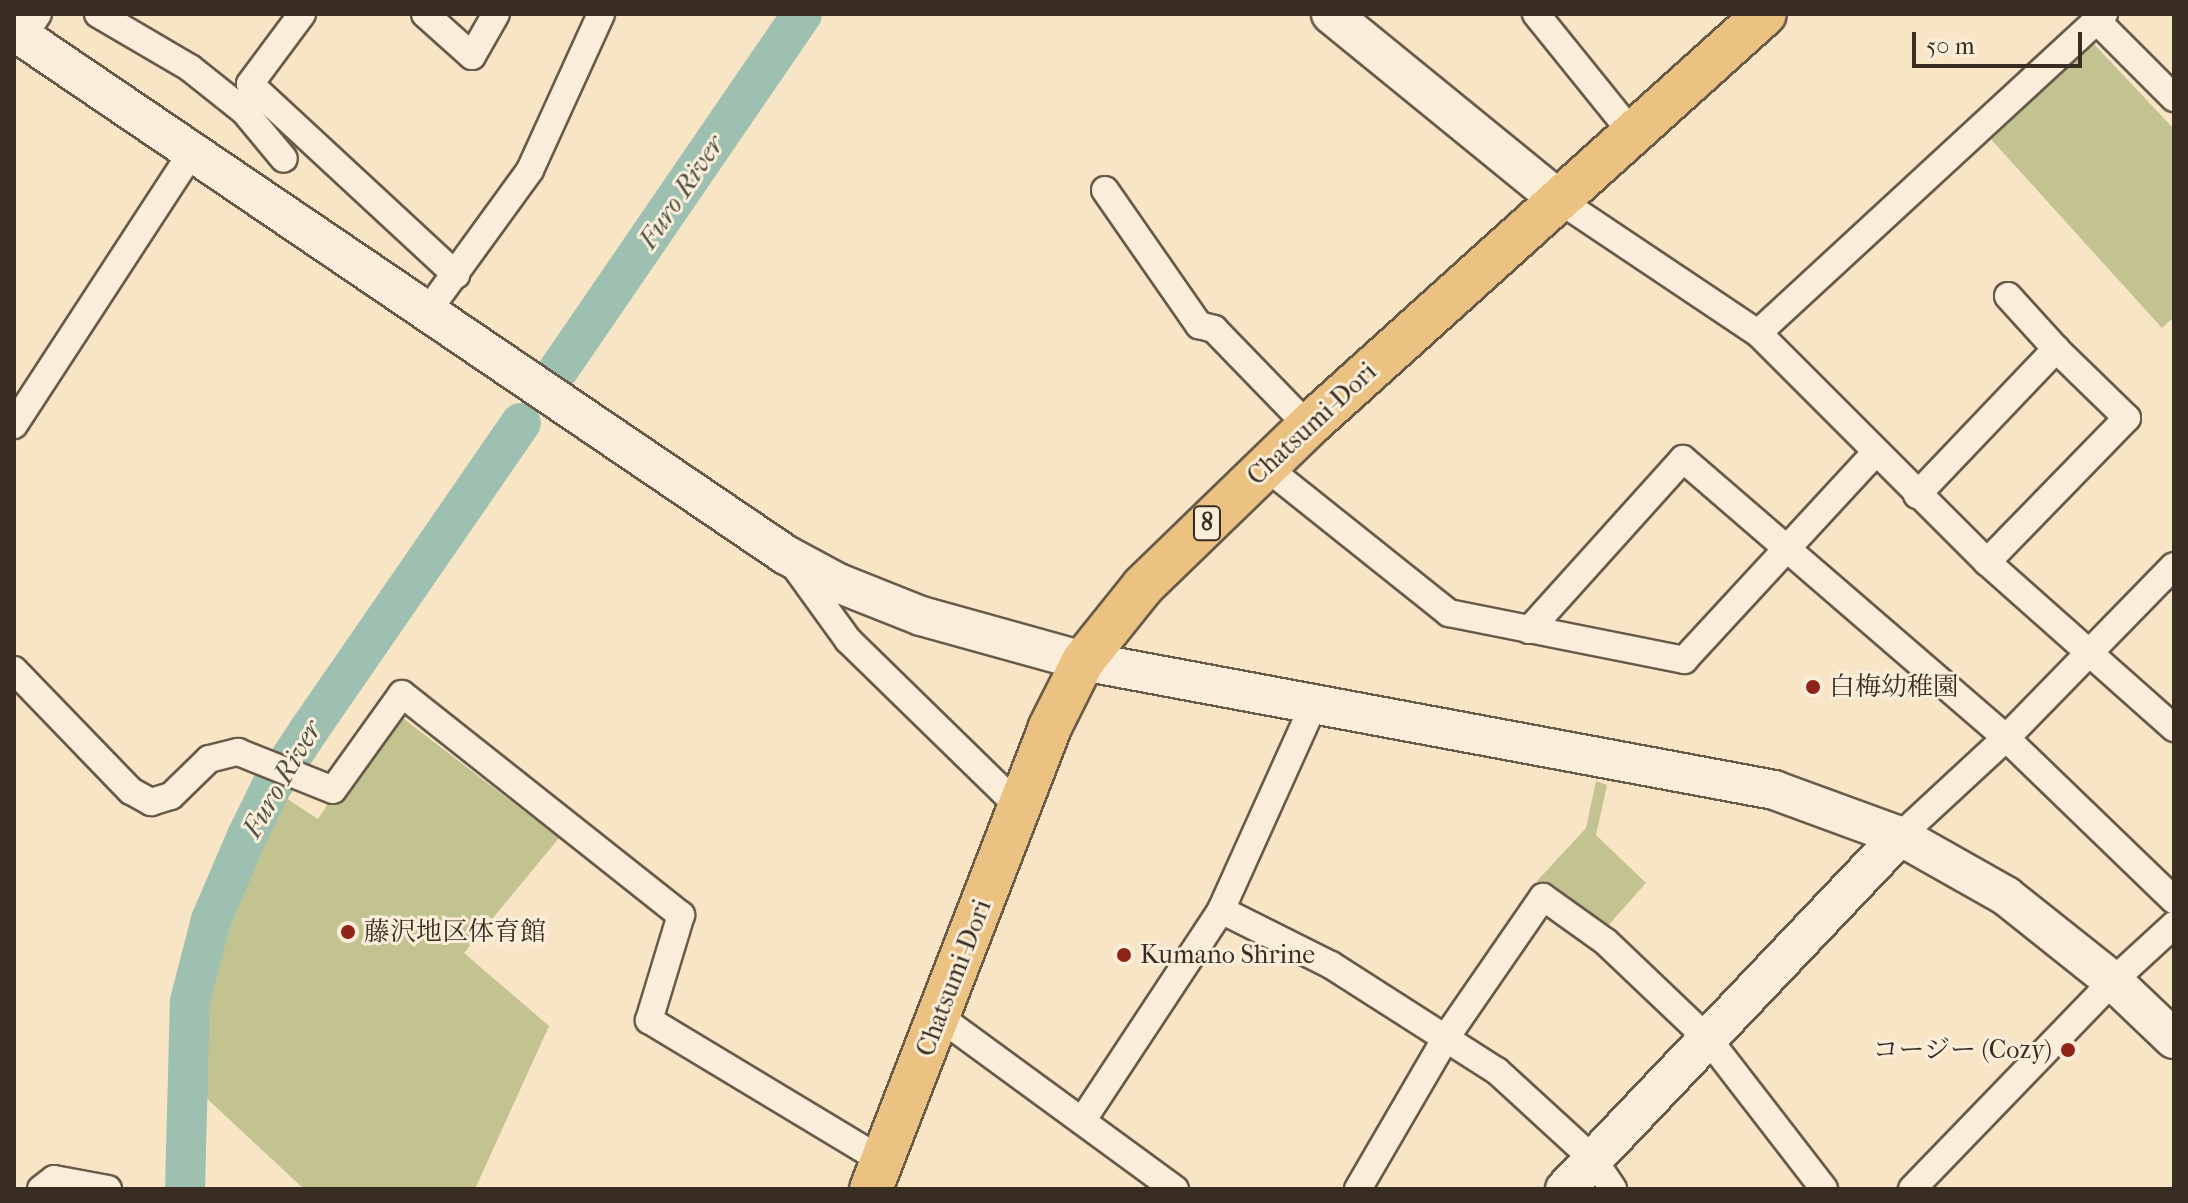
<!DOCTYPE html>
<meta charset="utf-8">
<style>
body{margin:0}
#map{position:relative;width:2188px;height:1203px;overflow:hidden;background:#f7e5c6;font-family:"IM FELL French Canon","Noto Serif JP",serif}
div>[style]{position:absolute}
.green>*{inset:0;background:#c3c391}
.river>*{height:40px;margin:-20px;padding:0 20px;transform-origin:20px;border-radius:20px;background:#9ec0b0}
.roads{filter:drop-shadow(2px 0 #685b4a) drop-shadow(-2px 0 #685b4a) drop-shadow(0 2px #685b4a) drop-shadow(0 -2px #685b4a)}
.street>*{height:26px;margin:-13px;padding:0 13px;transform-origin:13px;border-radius:13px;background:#faeeda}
.secondary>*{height:38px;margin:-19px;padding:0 19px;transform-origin:19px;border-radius:19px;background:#faeeda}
.primary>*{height:42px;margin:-21px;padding:0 21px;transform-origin:21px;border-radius:21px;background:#ecc283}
.dots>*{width:22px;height:22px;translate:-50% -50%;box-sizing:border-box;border:4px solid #faeeda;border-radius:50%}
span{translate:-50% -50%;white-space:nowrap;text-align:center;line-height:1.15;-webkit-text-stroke:6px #faeeda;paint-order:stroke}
.shield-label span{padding:2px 6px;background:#faeeda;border:2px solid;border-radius:6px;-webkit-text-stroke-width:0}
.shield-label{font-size:24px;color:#382d20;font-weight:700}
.street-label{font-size:26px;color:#382d20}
.poi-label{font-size:26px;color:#382d20}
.left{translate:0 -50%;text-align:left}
.right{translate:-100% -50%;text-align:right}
.water-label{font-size:28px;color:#525244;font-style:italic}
.frame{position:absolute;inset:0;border:16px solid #382d20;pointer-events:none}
.scale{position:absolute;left:1912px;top:32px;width:170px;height:36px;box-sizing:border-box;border:4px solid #382d20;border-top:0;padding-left:10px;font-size:24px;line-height:28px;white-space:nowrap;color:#382d20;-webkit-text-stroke:6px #faeeda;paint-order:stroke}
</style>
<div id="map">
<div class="green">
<i style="clip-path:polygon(2092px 42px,2174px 129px,2174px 317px,2162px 328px,1978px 125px)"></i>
<i style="clip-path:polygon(391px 709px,559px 838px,464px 953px,549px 1026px,475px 1189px,304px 1189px,188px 1081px,218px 911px,277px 792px,318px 819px)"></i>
<i style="clip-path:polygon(1596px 781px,1607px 785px,1596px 835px,1646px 883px,1605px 929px,1537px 881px,1586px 828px)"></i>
</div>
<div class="river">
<i style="left:559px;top:369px;width:430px;rotate:-55.6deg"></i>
<i style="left:185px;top:1189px;width:188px;rotate:-88.5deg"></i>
<i style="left:190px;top:1001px;width:84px;rotate:-75.5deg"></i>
<i style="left:211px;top:920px;width:91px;rotate:-66.8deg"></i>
<i style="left:247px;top:836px;width:52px;rotate:-63.9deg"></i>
<i style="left:270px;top:789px;width:71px;rotate:-56.5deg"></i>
<i style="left:309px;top:730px;width:373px;rotate:-55.4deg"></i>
</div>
<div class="roads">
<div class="street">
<i style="left:98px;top:14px;width:107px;rotate:30.4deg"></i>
<i style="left:190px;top:68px;width:69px;rotate:38.5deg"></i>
<i style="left:244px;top:111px;width:62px;rotate:50.2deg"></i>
<i style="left:302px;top:14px;width:87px;rotate:126.6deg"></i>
<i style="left:250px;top:84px;width:281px;rotate:42.8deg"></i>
<i style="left:425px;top:14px;width:63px;rotate:41.8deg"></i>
<i style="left:472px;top:56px;width:48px;rotate:-60.3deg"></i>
<i style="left:1536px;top:14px;width:153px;rotate:51.1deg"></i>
<i style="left:2097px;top:21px;width:109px;rotate:45deg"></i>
<i style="left:23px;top:37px;width:27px;rotate:-57deg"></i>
<i style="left:1105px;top:190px;width:165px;rotate:55.2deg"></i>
<i style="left:1199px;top:325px;width:16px;rotate:15deg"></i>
<i style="left:1214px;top:329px;width:135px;rotate:45.9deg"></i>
<i style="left:1559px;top:200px;width:239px;rotate:33.8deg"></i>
<i style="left:1758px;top:333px;width:324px;rotate:45deg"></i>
<i style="left:1987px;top:562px;width:250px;rotate:41.6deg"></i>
<i style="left:2008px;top:296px;width:72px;rotate:47.8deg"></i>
<i style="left:427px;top:312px;width:175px;rotate:-54deg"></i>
<i style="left:530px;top:170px;width:171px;rotate:-65.5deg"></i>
<i style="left:1758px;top:333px;width:471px;rotate:-42.7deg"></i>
<i style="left:14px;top:425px;width:325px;rotate:-56.9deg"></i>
<i style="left:1266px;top:467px;width:234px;rotate:38.6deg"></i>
<i style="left:1449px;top:613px;width:240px;rotate:11.3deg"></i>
<i style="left:1684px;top:660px;width:280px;rotate:-47.3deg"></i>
<i style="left:1917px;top:495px;width:202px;rotate:-46.4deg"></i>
<i style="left:2056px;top:349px;width:99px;rotate:44.2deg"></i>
<i style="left:2127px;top:418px;width:201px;rotate:134.2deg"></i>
<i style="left:793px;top:564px;width:94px;rotate:54.1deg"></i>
<i style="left:848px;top:640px;width:238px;rotate:44.3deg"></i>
<i style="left:1529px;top:630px;width:230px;rotate:-48deg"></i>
<i style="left:1683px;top:459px;width:427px;rotate:40.8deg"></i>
<i style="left:2006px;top:738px;width:233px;rotate:44deg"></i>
<i style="left:14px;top:670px;width:168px;rotate:46deg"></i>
<i style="left:131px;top:791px;width:23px;rotate:29deg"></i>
<i style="left:151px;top:802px;width:21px;rotate:-17deg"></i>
<i style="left:171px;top:796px;width:53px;rotate:-44.2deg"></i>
<i style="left:209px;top:759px;width:30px;rotate:-14deg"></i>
<i style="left:238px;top:752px;width:102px;rotate:21.8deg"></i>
<i style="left:333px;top:790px;width:118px;rotate:-54.3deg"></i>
<i style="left:402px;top:694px;width:356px;rotate:38.4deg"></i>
<i style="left:681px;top:915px;width:110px;rotate:106.9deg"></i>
<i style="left:649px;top:1020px;width:273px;rotate:31.1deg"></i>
<i style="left:1900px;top:836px;width:144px;rotate:-42.8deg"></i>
<i style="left:2006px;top:738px;width:240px;rotate:-45.7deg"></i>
<i style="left:1221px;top:910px;width:123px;rotate:26.6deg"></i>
<i style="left:1331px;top:965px;width:197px;rotate:32.6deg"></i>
<i style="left:1497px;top:1071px;width:130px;rotate:42.5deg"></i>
<i style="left:1593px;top:1159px;width:36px;rotate:56deg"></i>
<i style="left:941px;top:1018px;width:290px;rotate:36.2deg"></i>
<i style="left:1082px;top:1121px;width:253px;rotate:-56.6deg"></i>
<i style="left:1221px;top:910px;width:226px;rotate:-65.7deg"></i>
<i style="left:41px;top:1189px;width:16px;rotate:-38deg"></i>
<i style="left:54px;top:1179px;width:55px;rotate:10.5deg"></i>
<i style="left:1358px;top:1189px;width:177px;rotate:-59.8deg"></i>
<i style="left:1447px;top:1036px;width:169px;rotate:-55.4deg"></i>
<i style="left:1543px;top:897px;width:77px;rotate:35.5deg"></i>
<i style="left:1606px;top:942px;width:142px;rotate:43.6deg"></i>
<i style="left:1709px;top:1040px;width:188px;rotate:52.3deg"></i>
<i style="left:1912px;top:1189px;width:289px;rotate:-46deg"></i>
<i style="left:2113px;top:981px;width:83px;rotate:-42.6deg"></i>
</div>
<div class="secondary">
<i style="left:1331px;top:14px;width:294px;rotate:39.2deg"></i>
<i style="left:14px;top:31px;width:933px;rotate:34.17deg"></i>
<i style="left:786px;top:555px;width:59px;rotate:28.3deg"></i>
<i style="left:838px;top:583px;width:89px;rotate:21.7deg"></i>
<i style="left:921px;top:616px;width:168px;rotate:15.5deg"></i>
<i style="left:1083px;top:661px;width:703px;rotate:10.57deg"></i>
<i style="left:1774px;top:790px;width:134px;rotate:20.1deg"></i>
<i style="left:1900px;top:836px;width:122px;rotate:29.5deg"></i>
<i style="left:2006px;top:896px;width:137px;rotate:38.5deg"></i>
<i style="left:2113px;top:981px;width:84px;rotate:43.6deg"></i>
<i style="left:1565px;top:1189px;width:487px;rotate:-46.5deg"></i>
</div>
<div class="primary">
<i style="left:871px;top:1189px;width:493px;rotate:-68.8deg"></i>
<i style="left:1049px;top:729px;width:76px;rotate:-63.4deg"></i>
<i style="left:1083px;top:661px;width:96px;rotate:-51.3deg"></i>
<i style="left:1143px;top:586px;width:230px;rotate:-44.1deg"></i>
<i style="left:1308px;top:426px;width:615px;rotate:-42.04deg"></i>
</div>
</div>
<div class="dots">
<i style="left:1813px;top:687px;background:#8f2418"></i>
<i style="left:348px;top:932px;background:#8f2418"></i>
<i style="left:1124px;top:955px;background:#8f2418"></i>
<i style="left:2068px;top:1050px;background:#8f2418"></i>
</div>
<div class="shield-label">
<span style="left:1207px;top:523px">8</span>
</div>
<div class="street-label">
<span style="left:1312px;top:424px;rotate:-43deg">Chatsumi-Dori</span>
<span style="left:954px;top:978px;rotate:-69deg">Chatsumi-Dori</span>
</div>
<div class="poi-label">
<span class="left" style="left:1829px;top:687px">白梅幼稚園</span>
<span class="left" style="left:364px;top:932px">藤沢地区体育館</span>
<span class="left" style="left:1140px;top:955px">Kumano Shrine</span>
<span class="right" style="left:2052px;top:1050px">コージー (Cozy)</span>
</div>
<div class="water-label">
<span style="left:681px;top:192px;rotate:-56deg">Furo River</span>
<span style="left:282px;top:779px;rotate:-60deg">Furo River</span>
</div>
<div class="frame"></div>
<div class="scale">50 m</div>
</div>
